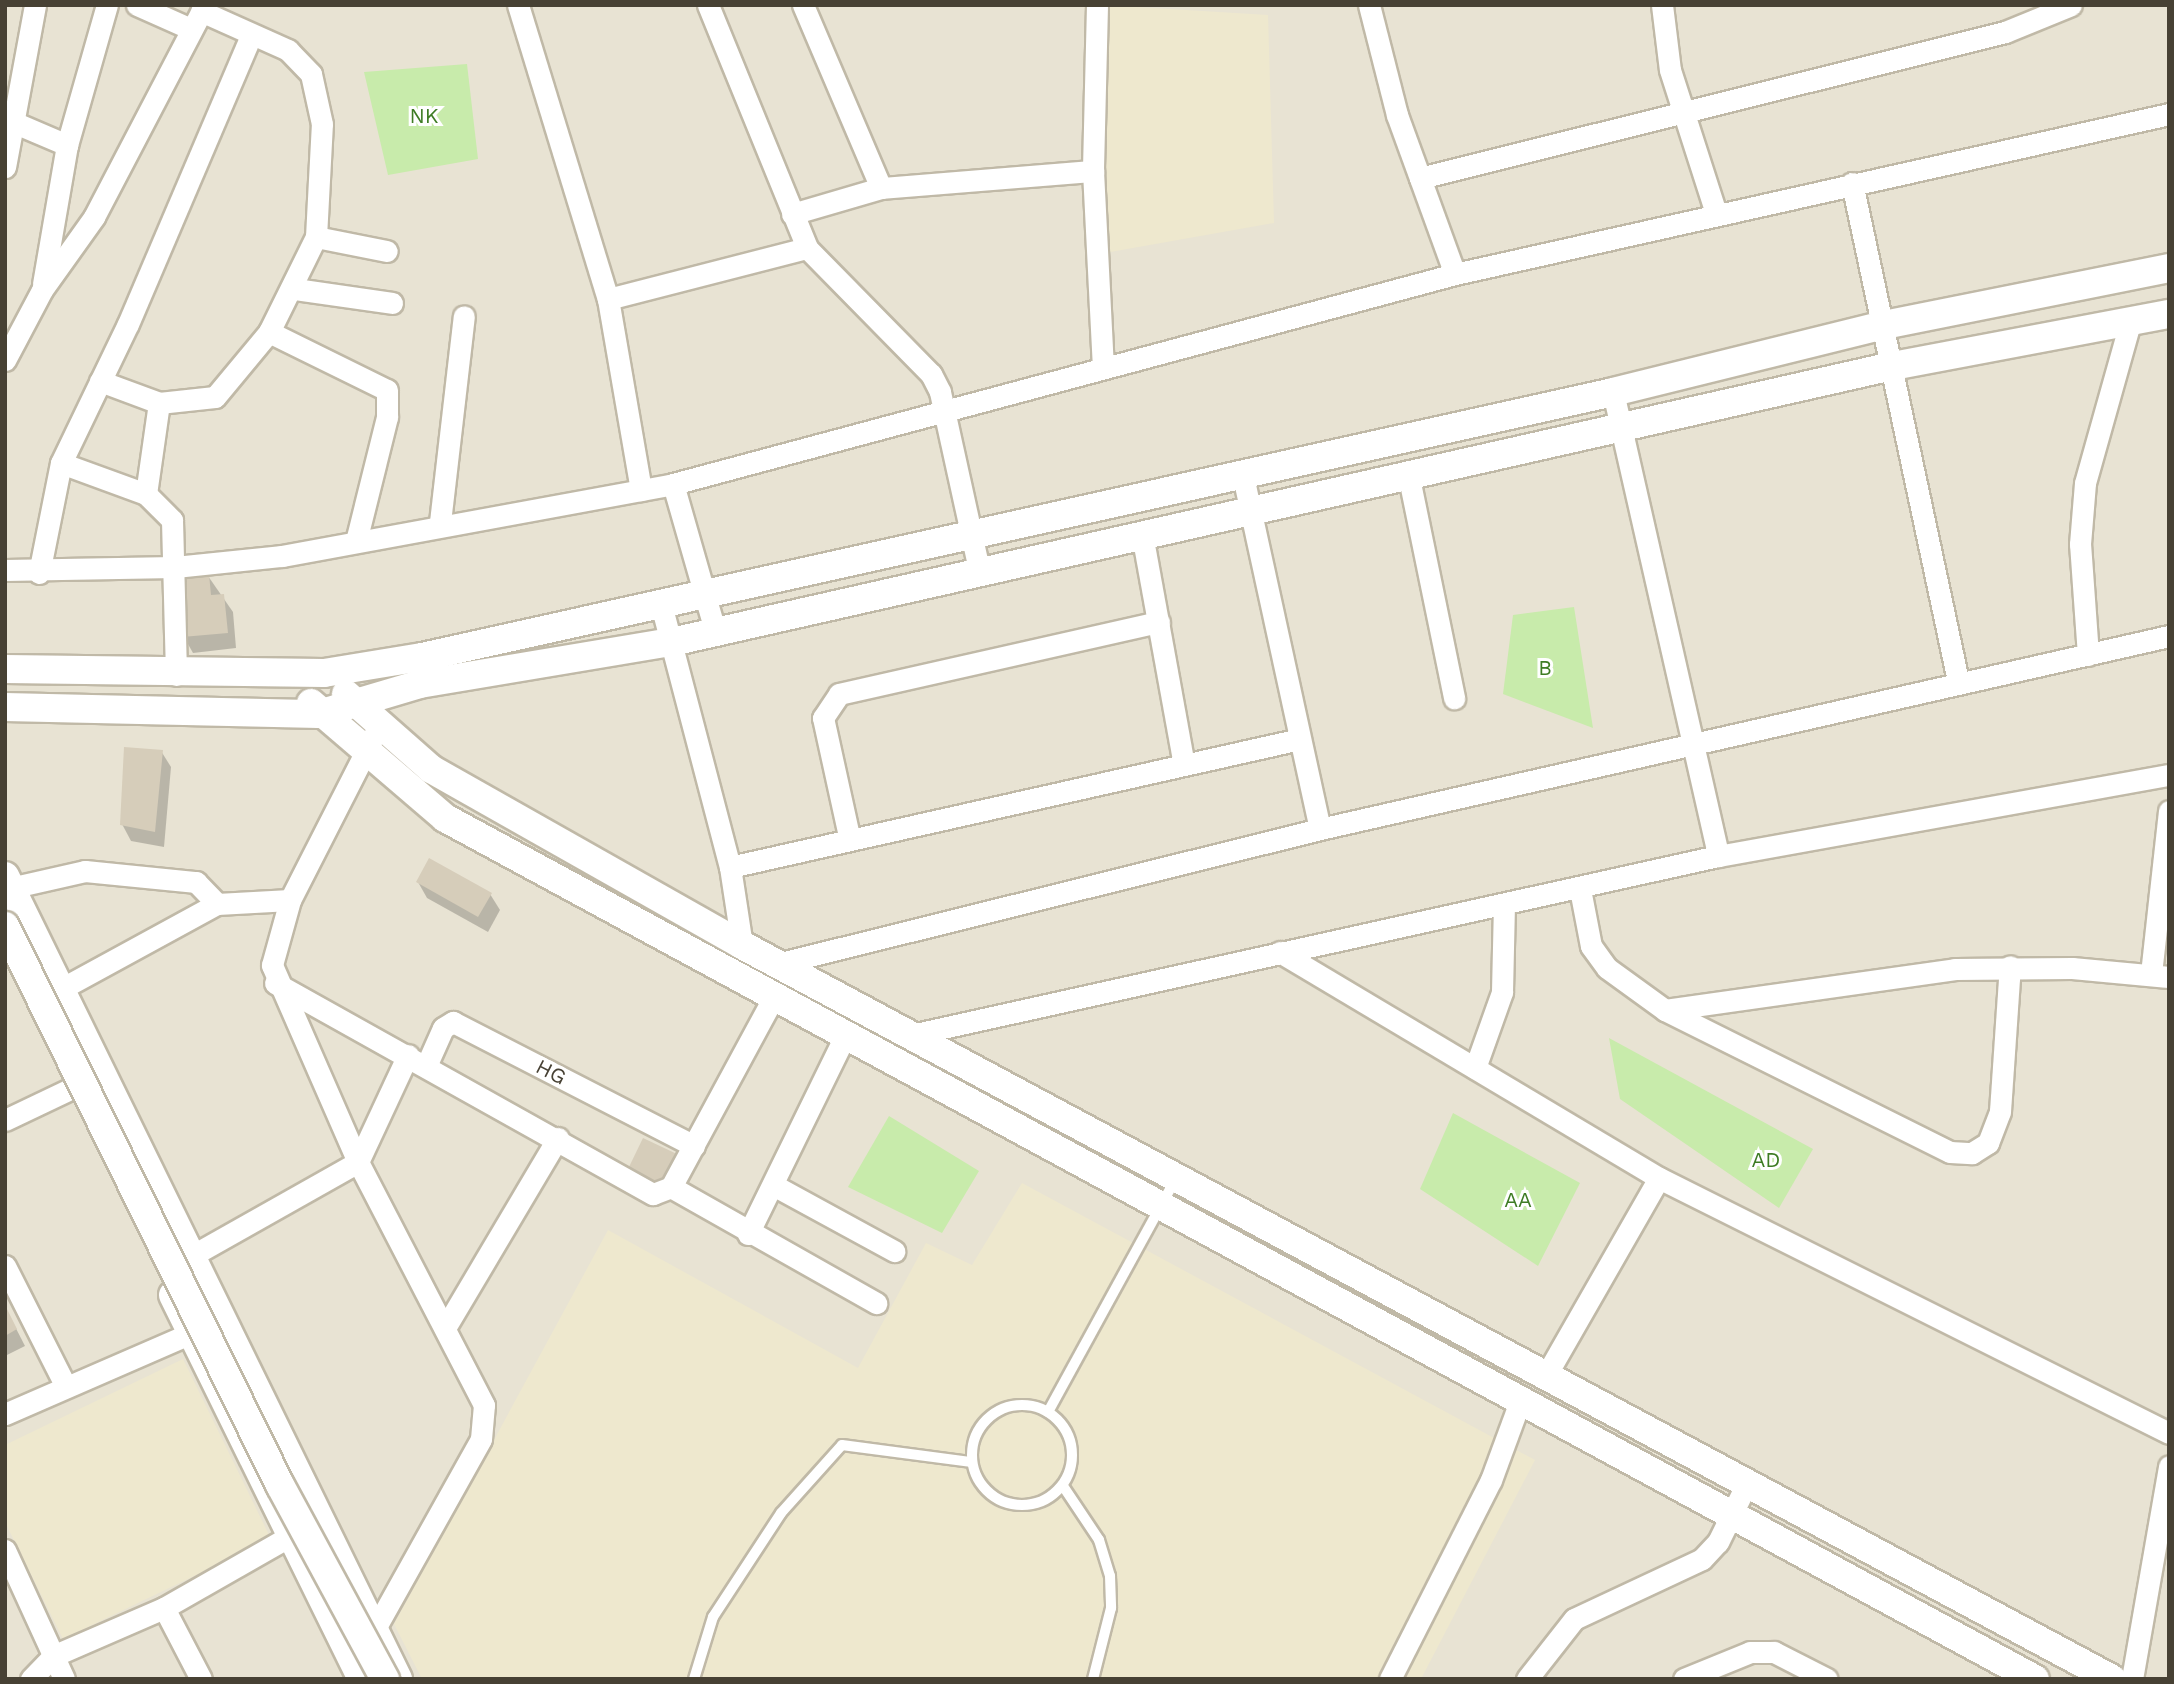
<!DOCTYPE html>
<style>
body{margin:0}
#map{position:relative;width:2174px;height:1684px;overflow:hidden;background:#f4f1e5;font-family:"Work Sans",sans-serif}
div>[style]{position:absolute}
.residential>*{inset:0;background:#e8e3d3}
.education>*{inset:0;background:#eee8ce}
.green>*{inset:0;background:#c8ebab}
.shadow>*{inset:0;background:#0003}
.building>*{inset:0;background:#d6cdba}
.roads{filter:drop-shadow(2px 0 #c0b9a7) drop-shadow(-2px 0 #c0b9a7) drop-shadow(0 2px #c0b9a7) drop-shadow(0 -2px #c0b9a7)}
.service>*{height:10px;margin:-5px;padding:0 5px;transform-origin:5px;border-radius:5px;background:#fff}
.service>.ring{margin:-5px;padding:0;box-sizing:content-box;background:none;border:10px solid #fff;border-radius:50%}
.minor>*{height:21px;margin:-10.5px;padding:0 10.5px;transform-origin:10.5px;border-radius:10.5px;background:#fff}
.tertiary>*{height:28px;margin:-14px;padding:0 14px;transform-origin:14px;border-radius:14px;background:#fff}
.bridges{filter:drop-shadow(2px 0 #c0b9a7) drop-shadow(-2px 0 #c0b9a7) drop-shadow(0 2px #c0b9a7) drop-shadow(0 -2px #c0b9a7)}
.tertiary-bridge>*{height:28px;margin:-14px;padding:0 14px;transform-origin:14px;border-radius:14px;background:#fff}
span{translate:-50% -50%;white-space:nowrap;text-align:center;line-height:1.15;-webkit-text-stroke:6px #fff;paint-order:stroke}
.park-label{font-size:21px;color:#3e7c24}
.street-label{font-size:21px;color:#474134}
.frame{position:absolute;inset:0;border:7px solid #474134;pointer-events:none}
</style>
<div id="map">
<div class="residential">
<i style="clip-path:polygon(5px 5px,2169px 5px,2169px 1679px,5px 1679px)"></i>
</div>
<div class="education">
<i style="clip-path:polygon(1104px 5px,1268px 15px,1274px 223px,1099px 254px)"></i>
<i style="clip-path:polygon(1022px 1183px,1535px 1460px,1421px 1679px,422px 1679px,394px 1624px,608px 1230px,858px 1368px,926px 1243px,972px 1265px)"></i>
<i style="clip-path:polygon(183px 1359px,271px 1539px,63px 1639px,5px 1522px,5px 1445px)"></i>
</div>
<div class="green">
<i style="clip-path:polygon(467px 64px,478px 159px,388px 175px,364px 72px)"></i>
<i style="clip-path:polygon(1574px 607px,1593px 728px,1503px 694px,1513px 615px)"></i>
<i style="clip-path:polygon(1609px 1038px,1813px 1149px,1779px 1208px,1620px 1099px)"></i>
<i style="clip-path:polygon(1453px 1113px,1580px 1183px,1538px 1266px,1420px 1189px)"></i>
<i style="clip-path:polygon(889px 1116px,979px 1171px,942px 1233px,848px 1187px)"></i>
</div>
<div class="shadow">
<i style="clip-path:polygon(208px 576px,233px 612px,236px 648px,193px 653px,184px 637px)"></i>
<i style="clip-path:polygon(161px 751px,171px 767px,164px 847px,131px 841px,122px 824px)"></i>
<i style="clip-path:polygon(418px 882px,490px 894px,500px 910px,488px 932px,427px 898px)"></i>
<i style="clip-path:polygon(5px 1307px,25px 1346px,5px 1356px)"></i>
</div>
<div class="building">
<i style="clip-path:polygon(209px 574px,211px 595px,224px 594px,228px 633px,182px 637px,176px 578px)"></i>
<i style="clip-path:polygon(124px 747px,163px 750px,155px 832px,120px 825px)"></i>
<i style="clip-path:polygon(429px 858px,492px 893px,478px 917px,416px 882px)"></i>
<i style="clip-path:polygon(643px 1138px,679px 1155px,664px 1186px,628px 1169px)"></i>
<i style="clip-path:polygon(5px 1305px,17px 1329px,5px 1336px)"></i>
</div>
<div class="roads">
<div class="service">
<i class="ring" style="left:972px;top:1405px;width:90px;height:90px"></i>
<i style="left:1048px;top:1412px;width:267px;rotate:-61.3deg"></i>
<i style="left:1063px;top:1486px;width:65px;rotate:56.3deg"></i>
<i style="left:1099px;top:1540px;width:38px;rotate:73deg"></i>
<i style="left:1110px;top:1576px;width:32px;rotate:88deg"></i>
<i style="left:1111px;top:1608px;width:73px;rotate:104.2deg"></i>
<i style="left:694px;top:1679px;width:65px;rotate:-73deg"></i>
<i style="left:713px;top:1617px;width:124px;rotate:-56.8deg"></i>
<i style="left:781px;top:1513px;width:91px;rotate:-48.1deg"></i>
<i style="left:842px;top:1445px;width:131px;rotate:7.5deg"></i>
</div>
<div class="minor">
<i style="left:137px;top:5px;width:59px;rotate:24deg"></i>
<i style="left:518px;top:5px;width:307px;rotate:73deg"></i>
<i style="left:608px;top:299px;width:194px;rotate:80.2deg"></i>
<i style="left:708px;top:5px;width:262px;rotate:67.8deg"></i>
<i style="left:807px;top:248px;width:177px;rotate:45.5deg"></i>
<i style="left:931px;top:374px;width:20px;rotate:63deg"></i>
<i style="left:940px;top:392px;width:186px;rotate:77.6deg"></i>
<i style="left:803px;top:5px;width:199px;rotate:66.9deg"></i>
<i style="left:1097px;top:5px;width:166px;rotate:91.4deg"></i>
<i style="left:1093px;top:171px;width:195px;rotate:87.1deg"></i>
<i style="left:1369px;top:5px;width:114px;rotate:75.7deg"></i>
<i style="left:1397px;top:115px;width:169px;rotate:70deg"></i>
<i style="left:1662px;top:5px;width:65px;rotate:83deg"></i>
<i style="left:1670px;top:70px;width:150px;rotate:72.2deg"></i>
<i style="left:13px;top:122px;width:59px;rotate:23.1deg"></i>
<i style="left:5px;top:167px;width:165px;rotate:-79.5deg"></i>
<i style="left:1420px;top:178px;width:603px;rotate:-14.01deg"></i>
<i style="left:2005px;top:32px;width:71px;rotate:-22.2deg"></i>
<i style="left:1852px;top:183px;width:509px;rotate:77.98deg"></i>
<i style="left:792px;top:214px;width:93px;rotate:-16.3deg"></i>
<i style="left:881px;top:188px;width:213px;rotate:-4.6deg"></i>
<i style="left:316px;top:237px;width:72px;rotate:11.2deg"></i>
<i style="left:43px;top:284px;width:141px;rotate:-80.2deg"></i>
<i style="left:67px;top:145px;width:146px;rotate:-74.1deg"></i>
<i style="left:295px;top:289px;width:98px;rotate:8.2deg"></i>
<i style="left:608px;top:299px;width:205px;rotate:-14.4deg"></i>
<i style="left:269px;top:332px;width:131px;rotate:26.2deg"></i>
<i style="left:387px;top:390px;width:27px;rotate:90deg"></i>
<i style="left:387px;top:417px;width:128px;rotate:104deg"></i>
<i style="left:5px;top:360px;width:79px;rotate:-62.1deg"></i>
<i style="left:42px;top:290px;width:90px;rotate:-54.5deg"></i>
<i style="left:94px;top:217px;width:239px;rotate:-62.4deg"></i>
<i style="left:100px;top:381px;width:63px;rotate:20.4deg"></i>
<i style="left:159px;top:403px;width:56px;rotate:-6.1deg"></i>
<i style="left:215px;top:397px;width:85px;rotate:-50.3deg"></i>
<i style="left:269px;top:332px;width:106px;rotate:-63.7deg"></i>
<i style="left:316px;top:237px;width:113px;rotate:-87deg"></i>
<i style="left:322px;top:124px;width:51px;rotate:-102.4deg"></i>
<i style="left:311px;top:74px;width:33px;rotate:-134deg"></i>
<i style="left:288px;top:50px;width:95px;rotate:-155.9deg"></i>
<i style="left:1613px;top:392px;width:476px;rotate:77.2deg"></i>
<i style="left:61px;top:463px;width:90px;rotate:20deg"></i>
<i style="left:146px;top:494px;width:37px;rotate:45deg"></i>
<i style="left:172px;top:520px;width:155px;rotate:88.5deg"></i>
<i style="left:1243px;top:476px;width:361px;rotate:77.7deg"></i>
<i style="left:1409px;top:478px;width:225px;rotate:78.4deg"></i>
<i style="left:673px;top:484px;width:152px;rotate:74deg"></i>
<i style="left:146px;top:494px;width:92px;rotate:-81.9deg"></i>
<i style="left:440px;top:522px;width:207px;rotate:-83.4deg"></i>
<i style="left:1142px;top:534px;width:234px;rotate:79.7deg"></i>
<i style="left:5px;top:570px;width:170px;rotate:-1deg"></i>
<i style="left:175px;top:567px;width:108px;rotate:-5.9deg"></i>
<i style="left:282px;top:556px;width:398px;rotate:-10.4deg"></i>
<i style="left:673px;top:484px;width:810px;rotate:-15.03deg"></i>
<i style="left:1455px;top:274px;width:732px;rotate:-12.63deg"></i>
<i style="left:39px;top:573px;width:112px;rotate:-78.7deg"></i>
<i style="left:61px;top:463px;width:154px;rotate:-64.3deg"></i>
<i style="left:128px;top:324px;width:313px;rotate:-66.9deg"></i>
<i style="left:662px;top:608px;width:268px;rotate:75.3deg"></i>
<i style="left:730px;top:867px;width:79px;rotate:81.3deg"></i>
<i style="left:2088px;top:655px;width:111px;rotate:-94.1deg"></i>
<i style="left:2080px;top:544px;width:61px;rotate:-85.3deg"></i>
<i style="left:2085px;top:483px;width:166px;rotate:-74.3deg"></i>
<i style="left:849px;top:836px;width:121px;rotate:-102.4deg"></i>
<i style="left:823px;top:718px;width:29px;rotate:-56deg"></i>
<i style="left:839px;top:694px;width:328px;rotate:-12.7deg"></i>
<i style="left:730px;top:867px;width:584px;rotate:-12.66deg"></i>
<i style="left:10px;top:888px;width:77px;rotate:-12.8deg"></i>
<i style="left:85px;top:871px;width:112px;rotate:5.7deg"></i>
<i style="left:196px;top:882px;width:30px;rotate:46deg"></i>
<i style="left:1580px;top:889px;width:58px;rotate:79.1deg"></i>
<i style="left:1591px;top:946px;width:27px;rotate:54deg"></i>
<i style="left:1607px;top:968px;width:72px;rotate:35.9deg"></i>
<i style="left:1665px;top:1010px;width:318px;rotate:26.5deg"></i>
<i style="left:1950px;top:1152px;width:22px;rotate:3deg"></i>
<i style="left:1972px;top:1153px;width:19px;rotate:-32deg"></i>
<i style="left:1988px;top:1143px;width:34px;rotate:-69deg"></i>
<i style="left:2000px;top:1111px;width:145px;rotate:-86.1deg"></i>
<i style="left:1280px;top:952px;width:441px;rotate:30.8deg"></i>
<i style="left:1659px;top:1178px;width:570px;rotate:26.57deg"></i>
<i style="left:777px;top:964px;width:560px;rotate:-13.96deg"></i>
<i style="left:1320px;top:829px;width:871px;rotate:-12.81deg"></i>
<i style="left:2151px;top:974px;width:164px;rotate:-83.7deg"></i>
<i style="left:275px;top:983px;width:433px;rotate:29.2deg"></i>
<i style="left:653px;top:1194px;width:19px;rotate:-21deg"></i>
<i style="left:671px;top:1187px;width:218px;rotate:-61.6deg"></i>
<i style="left:59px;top:990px;width:180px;rotate:-28.6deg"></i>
<i style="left:217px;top:904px;width:73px;rotate:-3.1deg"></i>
<i style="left:1665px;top:1010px;width:293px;rotate:-8deg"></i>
<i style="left:1955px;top:969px;width:117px;rotate:-0.5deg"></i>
<i style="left:2072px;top:968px;width:97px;rotate:5.3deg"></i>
<i style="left:911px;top:1035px;width:827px;rotate:-12.51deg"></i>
<i style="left:1718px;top:856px;width:458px;rotate:-10.2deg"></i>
<i style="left:427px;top:1064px;width:39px;rotate:-66deg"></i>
<i style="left:443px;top:1028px;width:12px;rotate:-31deg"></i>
<i style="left:453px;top:1022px;width:271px;rotate:27.2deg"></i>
<i style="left:1475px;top:1068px;width:81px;rotate:-70.4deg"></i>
<i style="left:1502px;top:992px;width:87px;rotate:-88.7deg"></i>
<i style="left:5px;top:1120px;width:100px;rotate:-25.5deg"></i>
<i style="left:775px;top:1186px;width:136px;rotate:28.6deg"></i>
<i style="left:671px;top:1187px;width:236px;rotate:29.5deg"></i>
<i style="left:748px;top:1234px;width:225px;rotate:-63.9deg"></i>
<i style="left:179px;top:1263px;width:206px;rotate:-29.4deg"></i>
<i style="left:358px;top:1162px;width:118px;rotate:-65deg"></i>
<i style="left:5px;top:1266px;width:133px;rotate:63.2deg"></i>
<i style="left:445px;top:1328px;width:221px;rotate:-59.3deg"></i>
<i style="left:1545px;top:1377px;width:229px;rotate:-60.2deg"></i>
<i style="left:5px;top:1414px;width:216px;rotate:-23.5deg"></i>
<i style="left:5px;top:1550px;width:142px;rotate:65.4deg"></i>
<i style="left:164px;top:1608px;width:80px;rotate:62.5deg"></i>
<i style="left:376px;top:1627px;width:215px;rotate:-60.8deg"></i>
<i style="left:481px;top:1439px;width:34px;rotate:-85deg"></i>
<i style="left:484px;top:1405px;width:274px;rotate:-117.4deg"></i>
<i style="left:358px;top:1162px;width:215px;rotate:-113.6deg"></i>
<i style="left:272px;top:965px;width:67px;rotate:-74.5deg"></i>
<i style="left:290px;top:900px;width:199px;rotate:-63deg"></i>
<i style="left:31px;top:1679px;width:32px;rotate:-46deg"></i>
<i style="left:53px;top:1656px;width:121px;rotate:-23.4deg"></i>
<i style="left:164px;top:1608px;width:145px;rotate:-29.7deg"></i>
<i style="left:1390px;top:1679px;width:223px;rotate:-63.1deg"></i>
<i style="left:1491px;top:1480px;width:84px;rotate:-69.8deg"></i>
<i style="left:1527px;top:1679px;width:76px;rotate:-51.9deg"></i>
<i style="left:1574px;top:1619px;width:141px;rotate:-25.1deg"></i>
<i style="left:1702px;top:1559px;width:23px;rotate:-47deg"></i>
<i style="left:1718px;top:1542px;width:66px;rotate:-63.8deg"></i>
<i style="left:1684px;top:1679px;width:71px;rotate:-22.2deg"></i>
<i style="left:1750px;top:1652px;width:24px"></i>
<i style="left:1774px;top:1652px;width:59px;rotate:27deg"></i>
<i style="left:2132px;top:1679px;width:216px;rotate:-80.1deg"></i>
</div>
<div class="tertiary">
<i style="left:5px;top:669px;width:319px;rotate:0.7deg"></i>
<i style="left:324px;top:673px;width:99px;rotate:-9.3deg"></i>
<i style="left:422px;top:657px;width:1220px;rotate:-12.54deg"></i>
<i style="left:1613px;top:392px;width:274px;rotate:-13.9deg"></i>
<i style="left:1879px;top:326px;width:296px;rotate:-11.3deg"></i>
<i style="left:346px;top:694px;width:113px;rotate:41.4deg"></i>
<i style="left:431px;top:769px;width:357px;rotate:29.5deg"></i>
<i style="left:742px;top:945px;width:1554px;rotate:28.18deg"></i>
<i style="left:311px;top:703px;width:177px;rotate:40.6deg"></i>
<i style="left:445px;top:818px;width:1808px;rotate:28.44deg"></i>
<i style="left:5px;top:707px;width:314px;rotate:1.3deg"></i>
<i style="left:319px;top:714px;width:105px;rotate:-16.5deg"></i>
<i style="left:420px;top:684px;width:260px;rotate:-9.5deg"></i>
<i style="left:676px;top:641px;width:1243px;rotate:-12.74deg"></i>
<i style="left:1888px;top:367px;width:286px;rotate:-10.7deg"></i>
<i style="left:5px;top:876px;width:894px;rotate:63.92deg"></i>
<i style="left:173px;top:1295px;width:428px;rotate:63.8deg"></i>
</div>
</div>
<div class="bridges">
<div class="tertiary-bridge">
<i style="left:5px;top:926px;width:623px;rotate:63.81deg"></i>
<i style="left:280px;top:1485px;width:221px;rotate:61.6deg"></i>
</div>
</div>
<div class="park-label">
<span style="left:424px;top:116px">NK</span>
<span style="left:1545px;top:668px">B</span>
<span style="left:1766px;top:1160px">AD</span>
<span style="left:1518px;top:1200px">AA</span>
</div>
<div class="street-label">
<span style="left:551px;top:1072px;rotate:27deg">HG</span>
</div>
<div class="frame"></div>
</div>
